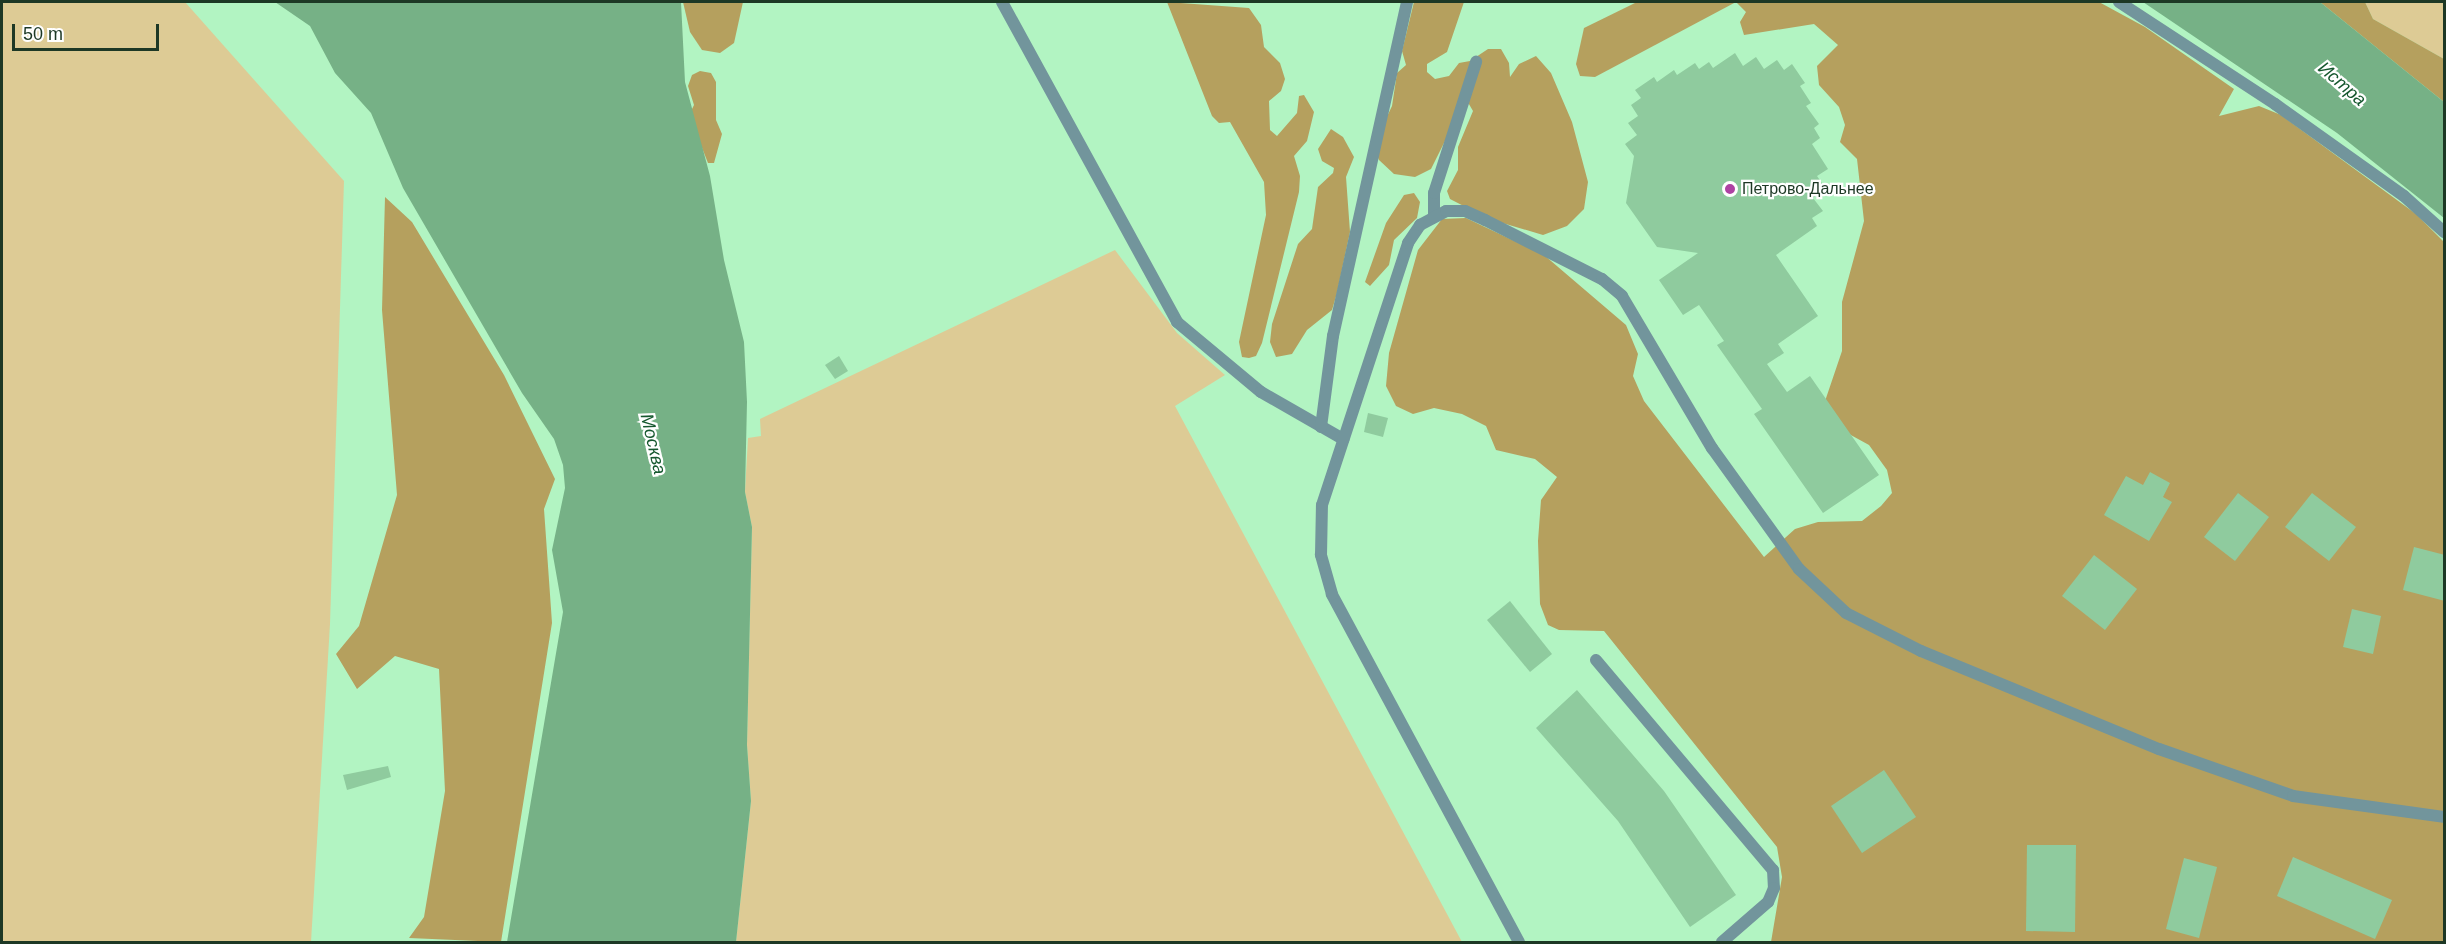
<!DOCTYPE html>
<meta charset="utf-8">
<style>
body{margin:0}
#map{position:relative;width:2446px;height:944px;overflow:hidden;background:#b2f4c2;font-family:Helvetica,sans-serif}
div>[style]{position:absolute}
.green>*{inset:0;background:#ddcb95}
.forest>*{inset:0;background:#b5a05e}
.water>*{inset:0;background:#76b186}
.building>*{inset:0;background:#8fcb9e}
.lane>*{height:12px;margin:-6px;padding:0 6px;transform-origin:6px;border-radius:6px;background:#72959c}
.street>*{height:12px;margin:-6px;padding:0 6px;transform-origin:6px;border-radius:6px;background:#72959c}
.dots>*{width:16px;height:16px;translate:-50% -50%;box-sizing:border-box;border:3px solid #fff;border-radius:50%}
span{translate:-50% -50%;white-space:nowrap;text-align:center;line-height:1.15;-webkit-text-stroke:4.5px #fff;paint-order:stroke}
.poi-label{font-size:16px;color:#1d3825}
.left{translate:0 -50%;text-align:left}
.water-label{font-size:18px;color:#16582f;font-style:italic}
.frame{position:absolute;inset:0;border:3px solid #1d3825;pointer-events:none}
.scale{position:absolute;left:12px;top:24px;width:147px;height:27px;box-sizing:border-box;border:3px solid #1d3825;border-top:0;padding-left:8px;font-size:18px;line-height:21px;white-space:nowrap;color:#1d3825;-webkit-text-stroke:4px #fff;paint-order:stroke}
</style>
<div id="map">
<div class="green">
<i style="clip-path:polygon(2px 2px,185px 2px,344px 181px,330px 624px,311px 942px,2px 942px)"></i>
<i style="clip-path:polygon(2365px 2px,2444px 2px,2444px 59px,2373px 19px)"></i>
<i style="clip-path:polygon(1115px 250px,1177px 333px,1225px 375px,1175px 406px,1462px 942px,736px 942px,751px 801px,747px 745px,752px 527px,745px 492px,748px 438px,761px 436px,760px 419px)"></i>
</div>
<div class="forest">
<i style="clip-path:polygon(683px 2px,743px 2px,734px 43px,720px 53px,702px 50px,690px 32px)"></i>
<i style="clip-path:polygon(1167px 2px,1249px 8px,1261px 25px,1264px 47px,1280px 63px,1285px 79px,1281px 91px,1269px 101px,1270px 130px,1277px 136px,1297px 113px,1299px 96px,1304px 95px,1314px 112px,1307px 141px,1294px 156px,1300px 176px,1299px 192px,1262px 343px,1256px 356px,1249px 358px,1242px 357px,1239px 342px,1266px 215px,1264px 182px,1230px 122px,1219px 123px,1212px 116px)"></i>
<i style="clip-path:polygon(1414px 2px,1464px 2px,1447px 52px,1427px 64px,1427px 72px,1435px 79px,1449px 76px,1459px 63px,1470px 61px,1488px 49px,1501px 49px,1509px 63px,1510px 77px,1519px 64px,1536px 56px,1551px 73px,1572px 122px,1588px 182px,1584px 209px,1567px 226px,1543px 235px,1489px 219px,1450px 199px,1447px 191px,1458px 170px,1458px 147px,1473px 111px,1466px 99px,1431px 169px,1415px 177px,1394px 174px,1379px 160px,1373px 146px,1392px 106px,1397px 73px,1406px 65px,1402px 51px)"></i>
<i style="clip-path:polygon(1637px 2px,1736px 2px,1595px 77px,1580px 76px,1576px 64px,1584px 28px)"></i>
<i style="clip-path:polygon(1736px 2px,2099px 2px,2145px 27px,2234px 89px,2219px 116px,2259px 106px,2281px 115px,2416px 214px,2444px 242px,2444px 942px,1771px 942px,1782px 877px,1777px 847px,1604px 631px,1559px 630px,1548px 625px,1540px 604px,1538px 541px,1541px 500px,1557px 477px,1535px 459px,1496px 450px,1486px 426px,1462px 414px,1434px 408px,1413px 414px,1396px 406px,1386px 386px,1389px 353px,1418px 250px,1442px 219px,1466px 218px,1544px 255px,1626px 325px,1638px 354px,1633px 376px,1644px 401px,1764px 557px,1795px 529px,1818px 522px,1862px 521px,1881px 506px,1892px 493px,1887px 470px,1869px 445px,1838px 428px,1822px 410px,1842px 351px,1842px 302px,1864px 221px,1857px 159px,1840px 142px,1845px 125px,1839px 107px,1819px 85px,1817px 66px,1838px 45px,1814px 24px,1744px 35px,1740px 22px,1746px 12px)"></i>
<i style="clip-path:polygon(2320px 2px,2365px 2px,2373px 19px,2444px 59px,2444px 102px)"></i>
<i style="clip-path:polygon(700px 71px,711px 73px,716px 82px,716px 120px,722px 134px,714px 163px,708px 163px,689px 115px,694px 105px,688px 86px,692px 75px)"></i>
<i style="clip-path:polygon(1331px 129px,1343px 137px,1354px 157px,1346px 177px,1350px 232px,1337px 293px,1332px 310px,1307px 330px,1292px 354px,1276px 357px,1270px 342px,1272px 324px,1298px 244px,1312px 229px,1318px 187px,1333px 173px,1334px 168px,1322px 161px,1318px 149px)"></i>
<i style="clip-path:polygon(1414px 193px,1420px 202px,1417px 218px,1394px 240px,1389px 265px,1370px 286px,1365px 282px,1386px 223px,1404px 195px)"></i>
<i style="clip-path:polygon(385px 197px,412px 222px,504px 375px,555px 479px,544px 509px,552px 623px,501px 942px,409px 938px,424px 917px,445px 791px,439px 669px,395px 656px,357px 689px,336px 654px,359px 626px,397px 495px,382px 310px)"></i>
</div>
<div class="water">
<i style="clip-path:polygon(275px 2px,681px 2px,685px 82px,710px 176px,724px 260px,744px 342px,747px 402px,745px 492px,752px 527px,747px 745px,751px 801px,736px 942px,507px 942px,563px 612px,552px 550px,565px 488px,563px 465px,554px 439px,522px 393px,403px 188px,371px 113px,335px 73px,310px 26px)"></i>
<i style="clip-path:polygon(2143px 2px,2320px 2px,2444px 102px,2444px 218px,2337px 133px)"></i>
</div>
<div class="building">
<i style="clip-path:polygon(1735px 53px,1743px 66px,1756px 57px,1764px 69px,1777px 60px,1784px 70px,1792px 64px,1805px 83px,1800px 86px,1811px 103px,1806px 106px,1819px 124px,1814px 128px,1820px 138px,1812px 144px,1828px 169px,1817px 176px,1826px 189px,1813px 198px,1823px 211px,1812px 218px,1817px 226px,1776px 255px,1818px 316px,1778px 344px,1784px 353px,1767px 364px,1787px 392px,1810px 376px,1879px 475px,1823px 513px,1754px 414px,1762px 409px,1717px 345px,1724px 341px,1699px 305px,1683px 315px,1659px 280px,1698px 253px,1657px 247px,1626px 203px,1634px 156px,1625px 144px,1637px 135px,1628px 123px,1638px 116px,1631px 105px,1641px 98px,1635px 90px,1654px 77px,1657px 82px,1674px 70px,1677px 75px,1695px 63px,1699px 69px,1709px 62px,1713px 68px)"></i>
<i style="clip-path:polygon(839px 356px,848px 371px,835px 379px,825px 365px)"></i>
<i style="clip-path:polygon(1368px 413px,1388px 418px,1383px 437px,1364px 432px)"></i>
<i style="clip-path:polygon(2150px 472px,2170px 483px,2163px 497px,2172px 502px,2149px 541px,2104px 515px,2126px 476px,2143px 485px)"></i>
<i style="clip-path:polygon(2238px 493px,2269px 517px,2235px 561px,2204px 537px)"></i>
<i style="clip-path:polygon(2312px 493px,2356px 527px,2329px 561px,2285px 527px)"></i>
<i style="clip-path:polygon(2414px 547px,2445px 555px,2445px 601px,2403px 590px)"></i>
<i style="clip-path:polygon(2094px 555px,2137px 589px,2105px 630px,2062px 596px)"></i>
<i style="clip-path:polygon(1510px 601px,1552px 654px,1530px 672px,1487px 620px)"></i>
<i style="clip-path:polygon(2352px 609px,2381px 616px,2373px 654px,2343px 647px)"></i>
<i style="clip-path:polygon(1577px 690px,1664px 791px,1736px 895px,1690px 927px,1618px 821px,1536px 728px)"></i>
<i style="clip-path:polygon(388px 766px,391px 777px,347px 790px,343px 775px)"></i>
<i style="clip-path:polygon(1884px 770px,1916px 817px,1862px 853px,1831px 806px)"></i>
<i style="clip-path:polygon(2027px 845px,2076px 845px,2075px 932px,2026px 931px)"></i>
<i style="clip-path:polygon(2293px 857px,2392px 900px,2375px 939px,2277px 896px)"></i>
<i style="clip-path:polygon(2184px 858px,2217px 867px,2199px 938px,2166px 929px)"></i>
</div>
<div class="lane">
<i style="left:1002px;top:2px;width:365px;rotate:61.3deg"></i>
<i style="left:1177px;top:322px;width:109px;rotate:39.8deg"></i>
<i style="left:1261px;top:392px;width:95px;rotate:29.8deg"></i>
<i style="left:2119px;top:2px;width:186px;rotate:33.2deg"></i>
<i style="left:2275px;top:104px;width:158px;rotate:35.5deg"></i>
<i style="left:2404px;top:196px;width:54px;rotate:42deg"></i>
<i style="left:1434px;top:215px;width:22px;rotate:-90deg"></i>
<i style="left:1434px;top:193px;width:138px;rotate:-72.2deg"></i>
<i style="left:1321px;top:427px;width:92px;rotate:-82.5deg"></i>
<i style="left:1333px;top:336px;width:342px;rotate:-77.5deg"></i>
<i style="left:1596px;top:660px;width:275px;rotate:49.9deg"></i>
<i style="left:1773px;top:870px;width:18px;rotate:87deg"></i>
<i style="left:1774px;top:888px;width:15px;rotate:113deg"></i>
<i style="left:1768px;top:902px;width:61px;rotate:139deg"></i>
</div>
<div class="street">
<i style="left:1519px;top:942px;width:395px;rotate:-118.3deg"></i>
<i style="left:1332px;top:594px;width:41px;rotate:-105.8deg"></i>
<i style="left:1321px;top:555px;width:50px;rotate:-88.9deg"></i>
<i style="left:1322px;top:505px;width:276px;rotate:-71.8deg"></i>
<i style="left:1408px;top:243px;width:22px;rotate:-56deg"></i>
<i style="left:1420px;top:225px;width:30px;rotate:-28deg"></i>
<i style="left:1446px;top:211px;width:19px"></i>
<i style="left:1465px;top:211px;width:22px;rotate:24deg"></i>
<i style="left:1485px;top:220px;width:131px;rotate:26.8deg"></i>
<i style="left:1602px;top:279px;width:26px;rotate:40deg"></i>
<i style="left:1622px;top:296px;width:177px;rotate:59.4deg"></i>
<i style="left:1712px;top:448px;width:149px;rotate:54.3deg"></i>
<i style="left:1799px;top:569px;width:64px;rotate:43.1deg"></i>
<i style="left:1846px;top:613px;width:84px;rotate:26.9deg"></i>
<i style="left:1921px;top:651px;width:257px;rotate:22.4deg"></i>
<i style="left:2159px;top:749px;width:142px;rotate:19.3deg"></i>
<i style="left:2293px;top:796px;width:152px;rotate:7.9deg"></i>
</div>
<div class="dots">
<i style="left:1730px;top:189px;background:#ae42a3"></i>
</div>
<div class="poi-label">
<span class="left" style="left:1742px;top:189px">Петрово-Дальнее</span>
</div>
<div class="water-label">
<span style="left:2342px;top:84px;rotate:41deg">Истра</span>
<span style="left:653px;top:444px;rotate:77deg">Москва</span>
</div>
<div class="frame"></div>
<div class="scale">50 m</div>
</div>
